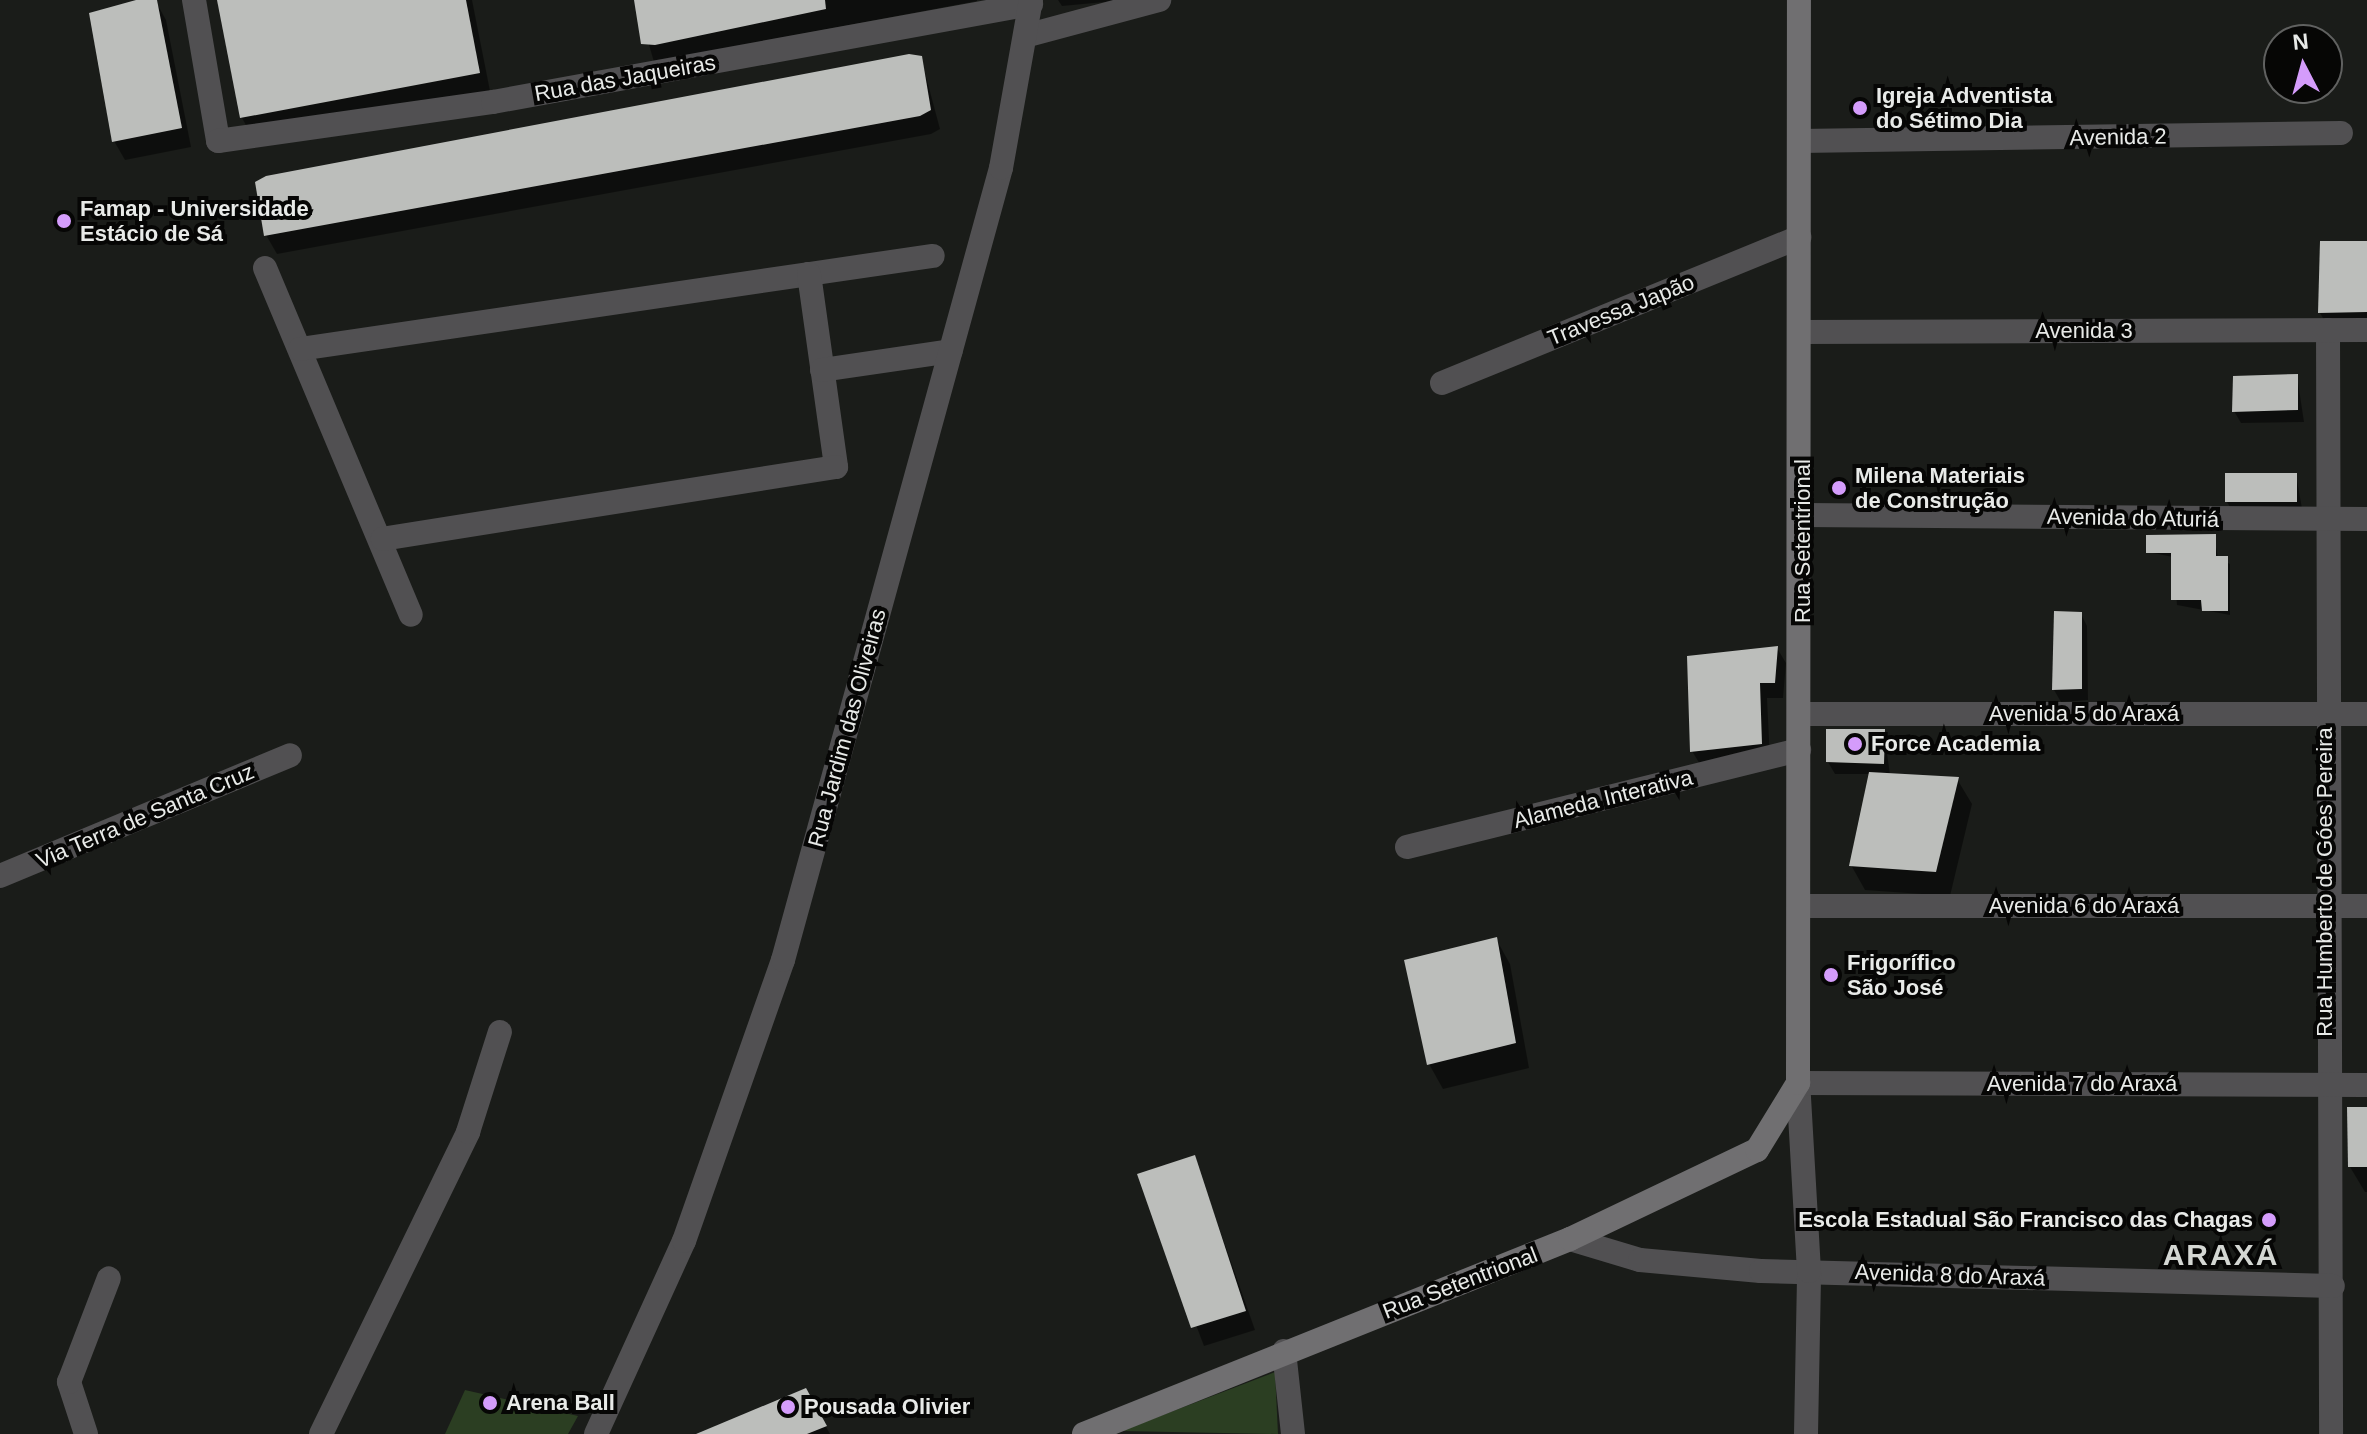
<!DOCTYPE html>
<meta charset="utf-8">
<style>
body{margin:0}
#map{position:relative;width:2367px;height:1434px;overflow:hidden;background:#1a1c19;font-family:Helvetica,sans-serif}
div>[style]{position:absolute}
.green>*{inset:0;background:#2b3e22}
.shadow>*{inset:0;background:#0007}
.building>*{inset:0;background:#bcbebb}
.street>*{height:24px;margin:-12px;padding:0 12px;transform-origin:12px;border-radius:12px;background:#515052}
.secondary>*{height:24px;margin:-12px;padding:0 12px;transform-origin:12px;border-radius:12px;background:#706f71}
.dots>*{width:22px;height:22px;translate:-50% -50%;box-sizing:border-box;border:4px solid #060605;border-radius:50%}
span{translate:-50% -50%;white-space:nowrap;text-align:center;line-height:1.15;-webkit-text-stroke:8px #060605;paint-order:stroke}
.street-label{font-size:22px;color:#e8eae8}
.poi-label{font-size:22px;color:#e8eae8;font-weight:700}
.left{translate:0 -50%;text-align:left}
.right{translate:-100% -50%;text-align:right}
.district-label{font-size:30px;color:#d4d7d3;font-weight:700;letter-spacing:2px}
.north{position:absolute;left:2263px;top:24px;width:80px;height:80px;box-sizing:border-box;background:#060605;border:2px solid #606160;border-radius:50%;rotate:354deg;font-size:22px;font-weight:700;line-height:32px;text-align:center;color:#e8eae8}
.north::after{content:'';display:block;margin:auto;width:28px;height:36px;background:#d49cfb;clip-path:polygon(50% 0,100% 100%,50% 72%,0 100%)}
</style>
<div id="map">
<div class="green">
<i style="clip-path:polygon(1275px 1372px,1278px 1434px,1121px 1431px)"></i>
<i style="clip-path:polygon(465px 1390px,578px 1416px,568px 1434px,445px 1434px)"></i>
</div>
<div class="shadow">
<i style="clip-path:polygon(220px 0,472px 0,490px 91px,252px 136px,242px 118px)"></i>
<i style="clip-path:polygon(636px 0,977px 0,977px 1px,654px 62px)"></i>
<i style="clip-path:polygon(1058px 0,1126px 0,1062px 6px)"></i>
<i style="clip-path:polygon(156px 2px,166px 20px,191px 147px,125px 160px,114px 141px)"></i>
<i style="clip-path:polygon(921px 58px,940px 129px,931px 134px,277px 254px,266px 235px)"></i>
<i style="clip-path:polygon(2367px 243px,2367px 324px,2327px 325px,2320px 313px)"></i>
<i style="clip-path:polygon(2297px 376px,2304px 422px,2241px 423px,2234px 411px)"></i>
<i style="clip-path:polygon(2296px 475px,2303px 514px,2234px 514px,2227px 502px)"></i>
<i style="clip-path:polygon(2214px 536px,2218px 558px,2230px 564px,2230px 615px,2177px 605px,2173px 557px,2148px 552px)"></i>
<i style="clip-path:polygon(2081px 614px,2087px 626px,2088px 700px,2061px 702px,2054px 690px)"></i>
<i style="clip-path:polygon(1777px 648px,1786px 663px,1783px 698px,1767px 698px,1770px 759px,1701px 766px,1692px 751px)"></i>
<i style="clip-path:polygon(1884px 731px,1890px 775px,1957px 779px,1972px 804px,1950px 896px,1865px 890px,1851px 865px,1870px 774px,1835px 774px,1828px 762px)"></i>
<i style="clip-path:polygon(1496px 939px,1510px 964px,1529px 1068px,1443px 1089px,1429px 1064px)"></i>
<i style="clip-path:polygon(2367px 1109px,2367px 1192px,2365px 1192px,2350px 1167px)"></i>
<i style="clip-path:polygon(1194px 1157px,1255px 1330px,1204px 1346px,1139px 1175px)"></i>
<i style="clip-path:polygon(806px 1390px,830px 1434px,699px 1434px)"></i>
</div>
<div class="building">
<i style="clip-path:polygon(136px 0,157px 0,182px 128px,112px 142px,89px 13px)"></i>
<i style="clip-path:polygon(217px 0,466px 0,480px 73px,240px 118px)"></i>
<i style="clip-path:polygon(634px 0,825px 0,826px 9px,655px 45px,641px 44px)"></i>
<i style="clip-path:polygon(909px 54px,922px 56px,931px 110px,920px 116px,264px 236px,255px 182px,266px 176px)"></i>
<i style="clip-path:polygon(2320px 241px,2367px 241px,2367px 312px,2318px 313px)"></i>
<i style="clip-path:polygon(2298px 374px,2298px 410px,2232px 412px,2233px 376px)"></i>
<i style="clip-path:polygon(2225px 473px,2297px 473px,2297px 502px,2225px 502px)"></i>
<i style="clip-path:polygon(2216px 534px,2216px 556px,2228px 556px,2228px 611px,2202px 611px,2201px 600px,2171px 600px,2171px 553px,2146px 553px,2146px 535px)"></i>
<i style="clip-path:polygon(2054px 611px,2082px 612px,2082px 689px,2052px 690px)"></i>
<i style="clip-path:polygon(1778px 646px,1775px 683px,1760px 683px,1762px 744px,1690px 752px,1687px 656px)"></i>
<i style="clip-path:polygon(1826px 729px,1885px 729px,1884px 764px,1826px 762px)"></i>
<i style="clip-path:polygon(1869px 772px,1959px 777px,1936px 872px,1849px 866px)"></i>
<i style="clip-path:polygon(1497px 937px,1516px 1043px,1427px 1065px,1404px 960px)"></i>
<i style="clip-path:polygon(2347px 1107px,2367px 1107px,2367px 1167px,2348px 1167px)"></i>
<i style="clip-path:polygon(1195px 1155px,1246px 1311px,1191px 1328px,1137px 1174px)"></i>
<i style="clip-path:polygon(806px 1388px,827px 1426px,807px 1434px,696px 1434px)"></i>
</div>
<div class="street">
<i style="left:194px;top:0;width:143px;rotate:80.3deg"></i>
<i style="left:218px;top:141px;width:278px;rotate:-8.1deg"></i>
<i style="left:493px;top:102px;width:547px;rotate:-10.32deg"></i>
<i style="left:1025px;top:36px;width:139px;rotate:-15deg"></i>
<i style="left:1800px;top:141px;width:541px;rotate:-0.85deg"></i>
<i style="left:265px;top:268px;width:376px;rotate:67.2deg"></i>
<i style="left:809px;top:274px;width:125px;rotate:-8.3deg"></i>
<i style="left:2328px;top:330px;width:1104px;rotate:89.84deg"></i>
<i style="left:1801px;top:332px;width:566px;rotate:-0.2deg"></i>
<i style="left:300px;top:349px;width:514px;rotate:-8.38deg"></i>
<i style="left:809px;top:274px;width:195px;rotate:82deg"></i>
<i style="left:836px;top:467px;width:459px;rotate:171deg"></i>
<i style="left:822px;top:370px;width:130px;rotate:-8.4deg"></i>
<i style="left:1442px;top:383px;width:386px;rotate:-22.2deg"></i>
<i style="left:1803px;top:515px;width:564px;rotate:0.41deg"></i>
<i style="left:1800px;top:714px;width:567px"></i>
<i style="left:1407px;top:847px;width:404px;rotate:-13.9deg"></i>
<i style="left:0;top:876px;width:314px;rotate:-22.6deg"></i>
<i style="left:1802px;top:906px;width:565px"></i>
<i style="left:1570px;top:1239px;width:73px;rotate:16.7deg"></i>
<i style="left:1640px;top:1260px;width:121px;rotate:5.2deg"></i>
<i style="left:1761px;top:1271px;width:572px;rotate:1.5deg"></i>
<i style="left:1284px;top:1351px;width:83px;rotate:83.8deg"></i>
<i style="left:86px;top:1434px;width:55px;rotate:-108.1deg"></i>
<i style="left:69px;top:1382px;width:111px;rotate:-69deg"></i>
<i style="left:321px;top:1434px;width:336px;rotate:-64deg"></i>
<i style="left:468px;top:1132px;width:105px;rotate:-72.3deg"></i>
<i style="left:596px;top:1434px;width:212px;rotate:-65.5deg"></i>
<i style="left:684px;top:1241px;width:298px;rotate:-70.6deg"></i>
<i style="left:783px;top:960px;width:821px;rotate:-74.61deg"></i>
<i style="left:1001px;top:168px;width:171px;rotate:-79.9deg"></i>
<i style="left:1806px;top:1434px;width:163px;rotate:-88.9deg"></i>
<i style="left:1809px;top:1271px;width:188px;rotate:-93.3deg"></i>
<i style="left:1798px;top:1083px;width:569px;rotate:0.2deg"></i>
</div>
<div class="secondary">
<i style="left:1084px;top:1434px;width:524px;rotate:-21.86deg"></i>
<i style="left:1570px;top:1239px;width:207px;rotate:-25.5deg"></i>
<i style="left:1757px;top:1150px;width:79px;rotate:-58.5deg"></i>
<i style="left:1798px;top:1083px;width:1083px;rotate:-89.95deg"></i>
</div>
<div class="dots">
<i style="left:1860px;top:108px;background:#d49cfb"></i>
<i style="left:64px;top:221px;background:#d49cfb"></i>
<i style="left:1839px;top:488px;background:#d49cfb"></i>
<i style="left:1855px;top:744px;background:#d49cfb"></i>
<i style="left:1831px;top:975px;background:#d49cfb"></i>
<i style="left:2269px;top:1220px;background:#d49cfb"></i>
<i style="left:490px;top:1403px;background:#d49cfb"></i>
<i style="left:788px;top:1407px;background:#d49cfb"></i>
</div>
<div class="street-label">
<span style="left:625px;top:78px;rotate:-10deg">Rua das Jaqueiras</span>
<span style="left:2118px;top:137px;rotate:-1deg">Avenida 2</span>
<span style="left:1621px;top:310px;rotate:-22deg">Travessa Japão</span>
<span style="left:2084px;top:331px">Avenida 3</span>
<span style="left:2133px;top:518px;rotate:1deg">Avenida do Aturiá</span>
<span style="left:1803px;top:541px;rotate:-90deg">Rua Setentrional</span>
<span style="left:2084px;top:714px">Avenida 5 do Araxá</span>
<span style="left:847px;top:728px;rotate:-75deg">Rua Jardim das Oliveiras</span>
<span style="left:1603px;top:799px;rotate:-14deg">Alameda Interativa</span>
<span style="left:145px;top:816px;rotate:-23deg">Via Terra de Santa Cruz</span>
<span style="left:2325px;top:882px;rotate:-90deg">Rua Humberto de Góes Pereira</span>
<span style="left:2084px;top:906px">Avenida 6 do Araxá</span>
<span style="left:2082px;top:1084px">Avenida 7 do Araxá</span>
<span style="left:1950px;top:1275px;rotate:2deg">Avenida 8 do Araxá</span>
<span style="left:1460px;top:1283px;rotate:-21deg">Rua Setentrional</span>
</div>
<div class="poi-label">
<span class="left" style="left:1876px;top:108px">Igreja Adventista<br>do Sétimo Dia</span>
<span class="left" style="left:80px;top:221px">Famap - Universidade<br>Estácio de Sá</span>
<span class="left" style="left:1855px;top:488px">Milena Materiais<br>de Construção</span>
<span class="left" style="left:1871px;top:744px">Force Academia</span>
<span class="left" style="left:1847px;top:975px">Frigorífico<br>São José</span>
<span class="right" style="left:2253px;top:1220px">Escola Estadual São Francisco das Chagas</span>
<span class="left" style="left:506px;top:1403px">Arena Ball</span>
<span class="left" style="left:804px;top:1407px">Pousada Olivier</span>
</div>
<div class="district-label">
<span style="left:2221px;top:1255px">ARAXÁ</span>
</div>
<div class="north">N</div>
</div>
